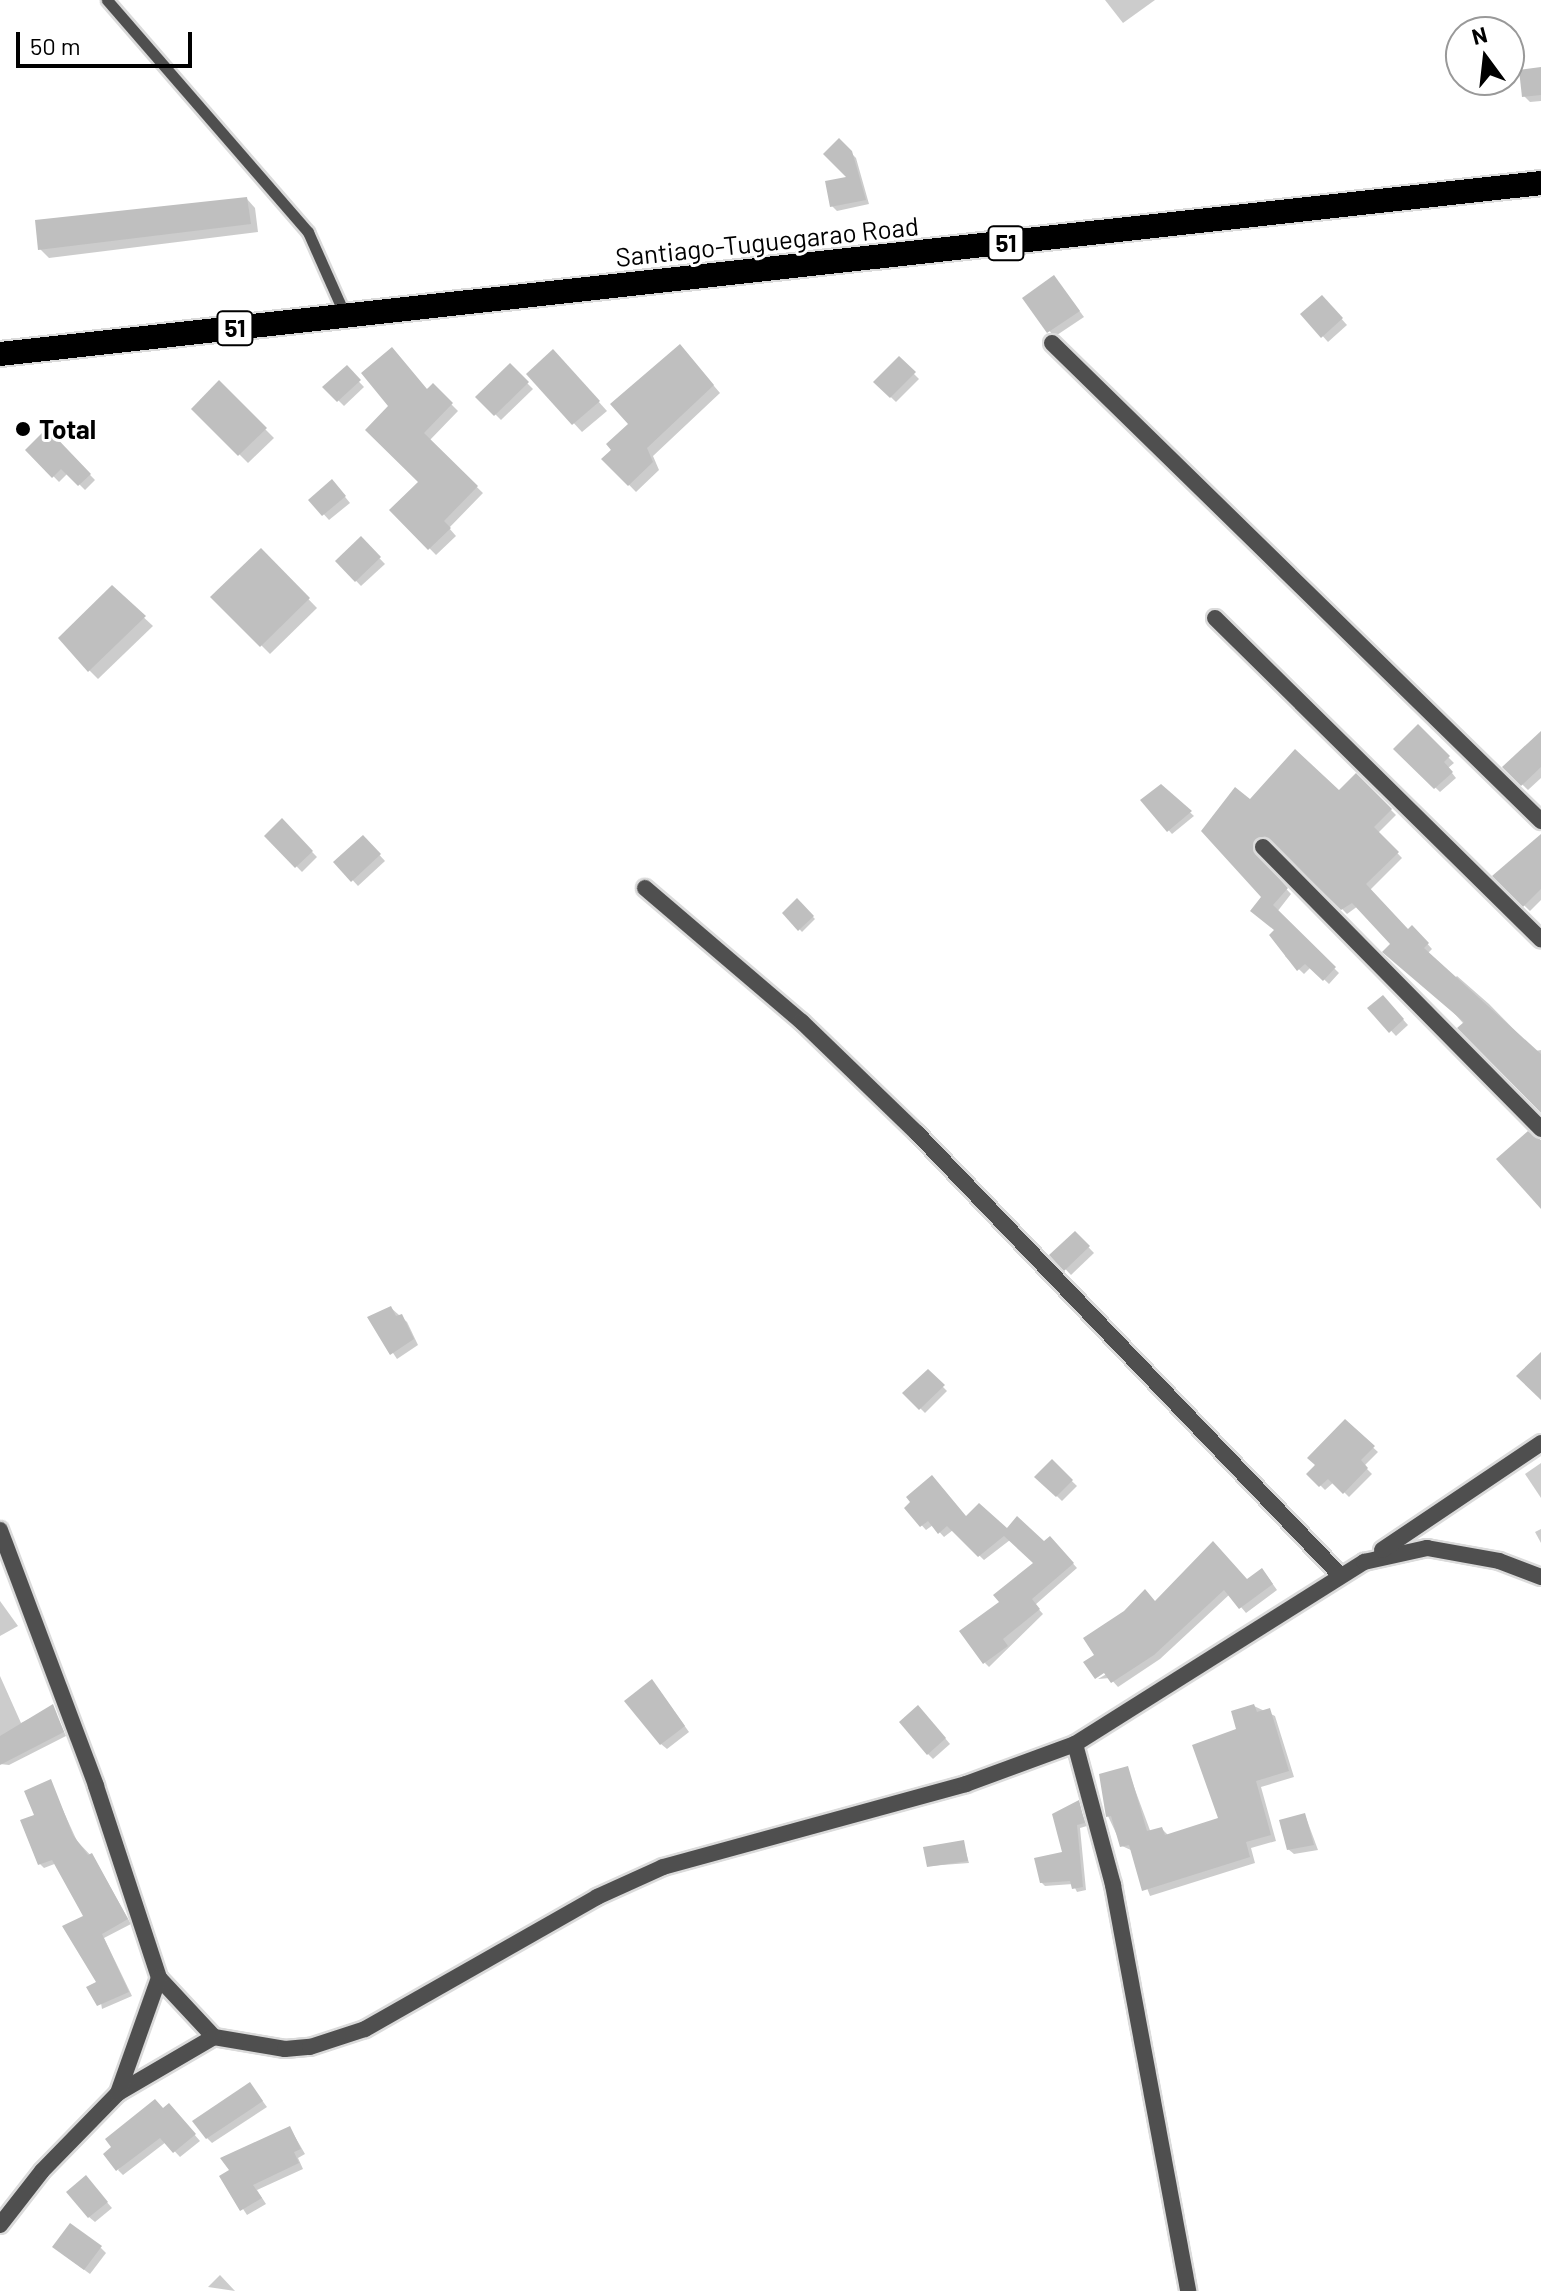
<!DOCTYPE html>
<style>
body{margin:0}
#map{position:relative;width:1541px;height:2291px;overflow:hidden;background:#fff;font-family:Barlow,sans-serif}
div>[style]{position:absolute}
.shadow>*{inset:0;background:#0003}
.building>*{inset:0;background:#bfbfbf}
.roads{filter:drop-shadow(2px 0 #dbdbdb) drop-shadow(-2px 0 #dbdbdb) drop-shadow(0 2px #dbdbdb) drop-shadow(0 -2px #dbdbdb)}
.lane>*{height:11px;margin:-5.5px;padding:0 5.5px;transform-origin:5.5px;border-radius:5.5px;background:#4f4f4f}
.street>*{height:16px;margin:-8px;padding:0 8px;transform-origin:8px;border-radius:8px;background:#4f4f4f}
.highway>*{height:24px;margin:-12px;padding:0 12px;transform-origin:12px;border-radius:12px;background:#000}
.dots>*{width:22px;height:22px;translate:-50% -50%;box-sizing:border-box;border:4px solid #fff;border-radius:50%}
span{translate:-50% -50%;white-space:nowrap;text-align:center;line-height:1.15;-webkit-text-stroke:6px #fff;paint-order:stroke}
.shield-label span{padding:2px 6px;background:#fff;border:2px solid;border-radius:6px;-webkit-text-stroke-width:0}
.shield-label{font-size:24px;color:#000;font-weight:700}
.street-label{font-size:26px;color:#000}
.poi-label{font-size:26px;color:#000;font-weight:700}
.left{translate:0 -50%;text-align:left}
.north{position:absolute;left:1445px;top:16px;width:80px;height:80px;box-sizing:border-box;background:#fff;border:2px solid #999;border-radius:50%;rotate:345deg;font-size:22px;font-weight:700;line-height:32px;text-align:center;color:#000}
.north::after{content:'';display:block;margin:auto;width:28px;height:36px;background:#000;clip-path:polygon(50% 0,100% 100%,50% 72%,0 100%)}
.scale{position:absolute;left:16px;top:32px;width:176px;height:36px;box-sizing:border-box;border:4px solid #000;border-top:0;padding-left:10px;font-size:24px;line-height:28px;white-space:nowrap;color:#000;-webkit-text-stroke:6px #fff;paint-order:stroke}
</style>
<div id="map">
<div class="shadow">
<i style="clip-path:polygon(1105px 0,1155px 0,1123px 23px)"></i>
<i style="clip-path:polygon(1541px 69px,1541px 101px,1530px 102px,1524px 96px)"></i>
<i style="clip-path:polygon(839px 141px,856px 158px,869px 204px,837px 211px,832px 206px,850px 178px)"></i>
<i style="clip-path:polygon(247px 199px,255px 208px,258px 232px,49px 258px,40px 249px)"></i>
<i style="clip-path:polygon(1059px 283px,1084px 317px,1054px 337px,1025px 298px)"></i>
<i style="clip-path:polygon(1322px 297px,1347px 325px,1328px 342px,1303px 314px)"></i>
<i style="clip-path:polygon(686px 353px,720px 393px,653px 456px,659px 470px,636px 492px,604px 459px)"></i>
<i style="clip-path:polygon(899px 359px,919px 379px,896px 402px,875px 382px)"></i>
<i style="clip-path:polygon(561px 360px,607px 411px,582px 432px,528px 374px)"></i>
<i style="clip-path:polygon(510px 366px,533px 389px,501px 420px,478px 397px)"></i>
<i style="clip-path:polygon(346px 368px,364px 387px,344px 406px,325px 387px)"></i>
<i style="clip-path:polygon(219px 383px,274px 438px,248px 463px,194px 409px)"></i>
<i style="clip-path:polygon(433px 386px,458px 411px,429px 441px,483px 493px,449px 528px,456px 536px,436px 555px,392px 510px,421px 482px,391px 407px)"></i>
<i style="clip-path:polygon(47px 431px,95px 480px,85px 490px,68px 473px,59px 482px,28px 450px)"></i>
<i style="clip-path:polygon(337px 487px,350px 503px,329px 520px,311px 500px)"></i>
<i style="clip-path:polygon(361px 539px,385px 564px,361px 586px,338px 562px)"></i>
<i style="clip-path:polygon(261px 550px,317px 608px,270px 654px,213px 597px)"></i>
<i style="clip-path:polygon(112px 588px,153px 626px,98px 679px,89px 670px)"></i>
<i style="clip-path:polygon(1418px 727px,1454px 763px,1448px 768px,1456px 778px,1440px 792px,1396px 749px)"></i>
<i style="clip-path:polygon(1541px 737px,1541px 778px,1528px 790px,1504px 767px)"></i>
<i style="clip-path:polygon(1356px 775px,1396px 815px,1378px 833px,1402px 858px,1370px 890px,1408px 931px,1417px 932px,1432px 949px,1427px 954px,1454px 979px,1457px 976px,1489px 1004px,1535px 1051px,1541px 1050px,1541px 1110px,1358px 906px,1347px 914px,1278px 844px,1266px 840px,1256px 857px,1291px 894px,1277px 912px,1339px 973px,1329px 984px,1311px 967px,1304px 974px,1285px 956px,1289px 952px,1264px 897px,1204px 831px,1250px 802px,1339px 793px)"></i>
<i style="clip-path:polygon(1161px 786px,1194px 816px,1172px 834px,1143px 801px)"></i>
<i style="clip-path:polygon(282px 821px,317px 857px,302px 872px,267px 836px)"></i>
<i style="clip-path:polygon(363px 837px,385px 861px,358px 886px,336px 862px)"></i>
<i style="clip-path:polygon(1541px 851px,1541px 900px,1530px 911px,1495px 877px)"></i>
<i style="clip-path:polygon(797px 901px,815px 919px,802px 932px,785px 913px)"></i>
<i style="clip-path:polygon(1383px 997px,1408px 1025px,1396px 1036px,1370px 1008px)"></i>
<i style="clip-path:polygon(1075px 1233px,1094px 1253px,1071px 1275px,1052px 1255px)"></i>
<i style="clip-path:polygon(391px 1308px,407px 1322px,418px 1345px,397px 1359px,370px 1318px)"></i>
<i style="clip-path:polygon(928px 1372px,947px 1391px,925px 1413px,905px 1393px)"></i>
<i style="clip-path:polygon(1345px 1422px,1378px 1452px,1364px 1466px,1372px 1474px,1349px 1497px,1334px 1482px,1325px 1490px,1309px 1474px)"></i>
<i style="clip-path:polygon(1052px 1462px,1077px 1486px,1062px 1501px,1037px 1477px)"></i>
<i style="clip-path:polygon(1541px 1463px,1541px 1498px,1525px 1474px)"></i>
<i style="clip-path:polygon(906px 1508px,966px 1519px,1044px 1544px,1050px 1538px,1077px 1568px,1035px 1605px,1043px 1614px,989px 1667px,985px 1663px,1002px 1602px,1036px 1563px,1010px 1540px,984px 1560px,953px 1530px,944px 1537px,933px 1525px,926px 1530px)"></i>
<i style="clip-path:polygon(1541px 1529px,1541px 1543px,1535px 1532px)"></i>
<i style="clip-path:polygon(1267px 1576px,1277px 1590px,1246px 1613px,1230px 1594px,1160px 1659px,1118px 1687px,1110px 1678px,1098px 1679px,1113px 1670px,1155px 1603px)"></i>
<i style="clip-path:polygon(0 1601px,18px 1626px,0 1636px)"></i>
<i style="clip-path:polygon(0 1676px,21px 1723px,53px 1707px,66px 1736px,9px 1765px,0 1764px)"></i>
<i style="clip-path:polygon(657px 1687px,689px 1732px,667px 1749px,661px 1744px)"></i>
<i style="clip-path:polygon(1254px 1706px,1275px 1716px,1294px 1777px,1261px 1787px,1276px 1841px,1251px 1848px,1255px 1863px,1150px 1896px,1133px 1851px,1122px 1846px,1108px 1816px,1127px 1768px,1151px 1833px,1162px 1829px,1169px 1836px,1221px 1820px,1239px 1731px)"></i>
<i style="clip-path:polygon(924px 1713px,950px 1744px,933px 1759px,928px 1754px)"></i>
<i style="clip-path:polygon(50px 1782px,77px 1841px,95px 1860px,131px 1924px,104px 1938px,132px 1996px,102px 2009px,86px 1916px,57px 1863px,44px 1868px,40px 1864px,37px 1816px)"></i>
<i style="clip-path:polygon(1078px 1803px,1087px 1826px,1080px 1828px,1086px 1890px,1077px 1892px,1073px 1884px,1045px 1886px,1041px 1882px,1064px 1853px)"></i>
<i style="clip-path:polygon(1305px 1815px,1318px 1850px,1294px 1854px,1288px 1849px)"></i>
<i style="clip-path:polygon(963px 1842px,969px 1863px,929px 1866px)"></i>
<i style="clip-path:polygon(250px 2084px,267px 2107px,212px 2143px,207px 2138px)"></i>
<i style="clip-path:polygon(163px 2111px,174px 2111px,200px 2141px,180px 2157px,166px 2142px,123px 2175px,118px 2170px)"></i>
<i style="clip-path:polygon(290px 2128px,305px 2154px,298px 2158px,303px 2169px,257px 2190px,266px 2204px,247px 2215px,222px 2177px)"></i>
<i style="clip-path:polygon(91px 2184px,112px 2208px,95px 2222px,89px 2217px)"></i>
<i style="clip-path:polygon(101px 2248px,106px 2253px,90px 2274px,60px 2252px)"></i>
<i style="clip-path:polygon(220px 2275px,235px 2291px,208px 2287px)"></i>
</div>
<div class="building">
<i style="clip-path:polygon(1541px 67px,1541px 95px,1522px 97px,1519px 70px)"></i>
<i style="clip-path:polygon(839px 138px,852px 151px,866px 200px,830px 207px,825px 181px,846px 177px,823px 154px)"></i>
<i style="clip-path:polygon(247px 197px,251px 224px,38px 250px,35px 220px)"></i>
<i style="clip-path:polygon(1054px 275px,1080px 311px,1047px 333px,1022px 298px)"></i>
<i style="clip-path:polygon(1322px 295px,1343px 318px,1321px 338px,1300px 314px)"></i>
<i style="clip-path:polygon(680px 344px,714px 385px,647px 448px,653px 462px,628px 486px,601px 459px,611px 450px,606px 444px,628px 424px,610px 404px)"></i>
<i style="clip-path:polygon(392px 347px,427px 389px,433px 383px,453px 403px,424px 433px,478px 486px,444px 521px,451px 528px,428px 550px,389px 510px,418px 482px,365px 430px,388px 406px,361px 373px)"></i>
<i style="clip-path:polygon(553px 349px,600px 401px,572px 425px,526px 374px)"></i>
<i style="clip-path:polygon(899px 356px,916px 372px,890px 398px,873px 382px)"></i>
<i style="clip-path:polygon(510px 363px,529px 382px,494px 416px,475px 397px)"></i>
<i style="clip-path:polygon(347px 365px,361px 380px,337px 402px,322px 387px)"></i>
<i style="clip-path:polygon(219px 380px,267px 428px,238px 456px,191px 409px)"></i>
<i style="clip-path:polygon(47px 428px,91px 474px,78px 486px,61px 469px,52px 478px,25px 450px)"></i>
<i style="clip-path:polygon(332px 479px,346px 496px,322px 516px,308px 500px)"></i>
<i style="clip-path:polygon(361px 536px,381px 557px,355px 582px,335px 561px)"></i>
<i style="clip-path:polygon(261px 548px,310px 598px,260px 647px,210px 597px)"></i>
<i style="clip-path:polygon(112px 585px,146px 616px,88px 672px,58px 638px)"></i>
<i style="clip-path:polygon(1418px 724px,1450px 756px,1444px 762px,1453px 772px,1434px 789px,1393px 749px)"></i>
<i style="clip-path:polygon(1541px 731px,1541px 767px,1521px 786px,1502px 767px)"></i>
<i style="clip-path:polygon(1295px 749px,1339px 790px,1356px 773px,1392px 809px,1374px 827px,1399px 852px,1366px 884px,1408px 929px,1412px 925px,1429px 943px,1424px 948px,1541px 1054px,1541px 1113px,1457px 1028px,1464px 1022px,1382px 952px,1390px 944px,1352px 903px,1341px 910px,1265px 836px,1255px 840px,1253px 850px,1288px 888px,1273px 905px,1336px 967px,1323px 981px,1305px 964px,1297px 971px,1269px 935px,1274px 930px,1250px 911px,1261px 897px,1201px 831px,1235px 787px,1250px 799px)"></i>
<i style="clip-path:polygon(1161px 784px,1192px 811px,1167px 832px,1140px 800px)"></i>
<i style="clip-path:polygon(282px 818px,313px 851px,295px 868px,264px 836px)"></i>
<i style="clip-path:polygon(1541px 834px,1541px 889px,1523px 907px,1492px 876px)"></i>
<i style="clip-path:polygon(363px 835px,381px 854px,351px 882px,333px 862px)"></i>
<i style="clip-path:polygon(797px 898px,814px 916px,798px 931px,782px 913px)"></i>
<i style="clip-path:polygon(1383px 995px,1404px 1019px,1389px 1033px,1367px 1008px)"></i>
<i style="clip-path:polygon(1528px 1131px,1541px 1140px,1541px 1209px,1496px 1159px)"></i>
<i style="clip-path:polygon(1075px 1231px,1090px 1246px,1064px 1271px,1049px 1255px)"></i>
<i style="clip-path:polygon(391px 1306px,396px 1316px,402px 1314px,414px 1339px,390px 1355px,367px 1317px)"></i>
<i style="clip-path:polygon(1541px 1352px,1541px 1400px,1516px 1376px)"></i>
<i style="clip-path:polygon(928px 1369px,945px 1385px,919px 1410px,902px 1393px)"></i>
<i style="clip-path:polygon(1345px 1419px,1375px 1446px,1361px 1460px,1368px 1468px,1343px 1494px,1328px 1479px,1319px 1487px,1306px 1474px,1315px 1465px,1307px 1458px)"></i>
<i style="clip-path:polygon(1052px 1459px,1073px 1480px,1056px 1497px,1034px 1477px)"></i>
<i style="clip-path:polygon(932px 1475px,966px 1516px,979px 1503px,1007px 1528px,1017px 1516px,1044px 1541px,1050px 1536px,1074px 1563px,1032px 1599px,1040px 1609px,1003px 1639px,1008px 1646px,983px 1664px,959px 1631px,999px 1602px,993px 1595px,1033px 1563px,1004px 1536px,978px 1557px,947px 1526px,938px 1534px,928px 1521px,920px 1527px,904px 1508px,910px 1502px,906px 1497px)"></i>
<i style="clip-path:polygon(1213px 1541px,1247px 1579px,1262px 1568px,1273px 1584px,1239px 1609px,1224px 1590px,1154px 1655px,1111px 1683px,1104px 1673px,1095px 1679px,1083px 1662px,1094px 1655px,1083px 1638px,1124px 1611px,1145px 1589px,1155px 1601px)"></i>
<i style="clip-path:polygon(652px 1679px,685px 1726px,660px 1745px,624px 1701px)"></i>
<i style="clip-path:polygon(53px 1704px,64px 1732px,0 1765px,0 1736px)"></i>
<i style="clip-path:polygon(1254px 1704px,1257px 1712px,1270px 1708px,1289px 1771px,1256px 1781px,1271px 1835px,1246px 1842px,1250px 1857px,1142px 1891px,1129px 1845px,1120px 1847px,1111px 1816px,1106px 1817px,1099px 1774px,1128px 1766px,1147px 1831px,1162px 1827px,1165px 1835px,1218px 1818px,1192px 1745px,1236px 1729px,1231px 1711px)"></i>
<i style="clip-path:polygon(918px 1705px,946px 1738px,927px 1755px,899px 1722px)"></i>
<i style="clip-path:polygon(51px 1779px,73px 1835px,88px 1855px,92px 1853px,128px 1919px,102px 1934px,129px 1992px,97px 2006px,86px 1987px,96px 1982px,62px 1926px,83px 1916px,52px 1860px,38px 1865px,20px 1820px,34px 1815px,24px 1791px)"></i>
<i style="clip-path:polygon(1079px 1800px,1085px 1823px,1077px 1825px,1083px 1887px,1072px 1889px,1070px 1881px,1040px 1883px,1034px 1858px,1062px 1852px,1052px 1814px)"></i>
<i style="clip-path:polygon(1305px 1813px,1314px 1845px,1287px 1850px,1279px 1820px)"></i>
<i style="clip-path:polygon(964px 1840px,968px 1861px,927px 1867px,923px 1847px)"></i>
<i style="clip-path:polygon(250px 2082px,263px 2101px,206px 2139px,192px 2121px)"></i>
<i style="clip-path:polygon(155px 2099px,163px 2108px,169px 2103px,196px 2134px,173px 2153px,160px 2138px,116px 2171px,103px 2154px,111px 2147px,105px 2139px)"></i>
<i style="clip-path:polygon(290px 2126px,301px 2149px,294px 2152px,299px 2163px,253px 2185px,262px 2198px,240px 2211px,219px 2176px,229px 2170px,220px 2158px)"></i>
<i style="clip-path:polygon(86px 2175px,108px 2202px,88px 2218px,66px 2192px)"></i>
<i style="clip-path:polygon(70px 2223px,102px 2246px,84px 2270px,52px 2247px)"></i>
</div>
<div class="roads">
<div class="lane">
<i style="left:107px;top:0;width:307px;rotate:49.1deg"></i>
<i style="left:308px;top:232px;width:91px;rotate:66deg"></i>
</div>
<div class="street">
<i style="left:1052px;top:343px;width:684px;rotate:44.35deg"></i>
<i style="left:1215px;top:618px;width:458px;rotate:44.6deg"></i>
<i style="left:1263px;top:847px;width:396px;rotate:45.4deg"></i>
<i style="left:645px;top:888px;width:206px;rotate:40.5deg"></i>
<i style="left:802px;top:1022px;width:160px;rotate:44deg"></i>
<i style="left:917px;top:1133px;width:613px;rotate:46.26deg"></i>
<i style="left:0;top:1530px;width:273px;rotate:69.4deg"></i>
<i style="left:96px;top:1786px;width:202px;rotate:71.8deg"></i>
<i style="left:159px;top:1978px;width:81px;rotate:47deg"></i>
<i style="left:214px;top:2037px;width:72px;rotate:9.6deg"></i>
<i style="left:285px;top:2049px;width:25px;rotate:-5deg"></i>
<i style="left:310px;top:2047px;width:58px;rotate:-18.1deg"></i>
<i style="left:365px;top:2029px;width:267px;rotate:-29.6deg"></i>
<i style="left:597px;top:1897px;width:72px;rotate:-24.4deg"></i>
<i style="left:663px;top:1867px;width:314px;rotate:-15.3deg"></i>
<i style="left:966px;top:1784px;width:116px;rotate:-20.2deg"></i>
<i style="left:1075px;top:1744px;width:342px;rotate:-32.2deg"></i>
<i style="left:1364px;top:1562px;width:65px;rotate:-12.5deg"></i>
<i style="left:1427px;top:1548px;width:73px;rotate:10.2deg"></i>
<i style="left:1499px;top:1561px;width:45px;rotate:20.9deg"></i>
<i style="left:1382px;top:1550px;width:192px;rotate:-33.9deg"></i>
<i style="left:1075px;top:1744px;width:146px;rotate:74.9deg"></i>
<i style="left:1113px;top:1885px;width:413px;rotate:79.5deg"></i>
<i style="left:118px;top:2093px;width:111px;rotate:-30.3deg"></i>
<i style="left:0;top:2225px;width:68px;rotate:-52.1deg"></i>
<i style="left:42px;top:2171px;width:109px;rotate:-45.7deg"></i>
<i style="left:118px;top:2093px;width:122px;rotate:-70.4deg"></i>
</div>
<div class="highway">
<i style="left:0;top:354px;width:1550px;rotate:-6.33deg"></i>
</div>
</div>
<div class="dots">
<i style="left:23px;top:429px;background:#000"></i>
</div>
<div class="shield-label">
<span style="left:1006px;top:243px">51</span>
<span style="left:235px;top:328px">51</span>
</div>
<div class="street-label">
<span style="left:767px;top:241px;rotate:-6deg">Santiago-Tuguegarao Road</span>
</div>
<div class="poi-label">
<span class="left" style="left:39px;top:429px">Total</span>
</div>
<div class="north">N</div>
<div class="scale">50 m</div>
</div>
